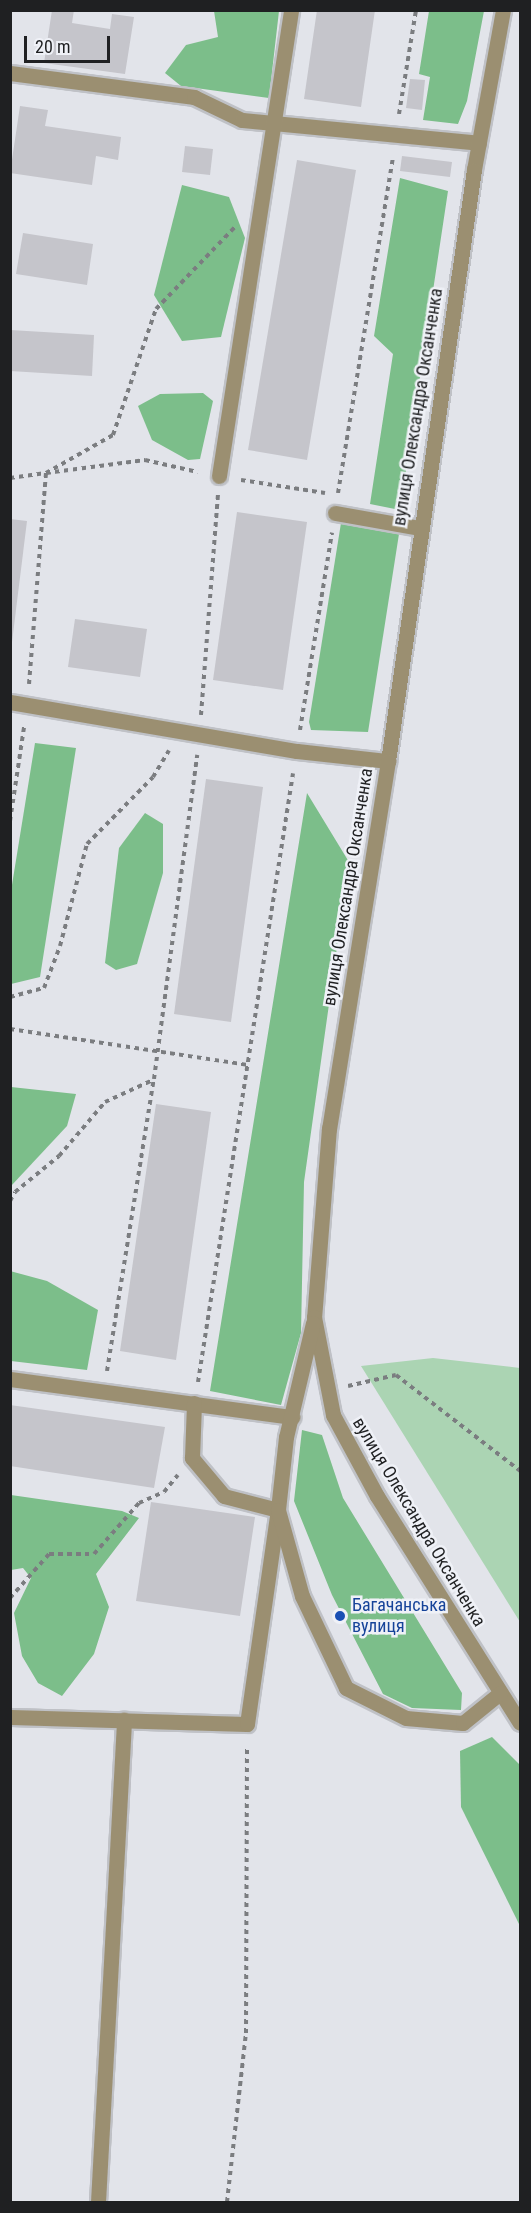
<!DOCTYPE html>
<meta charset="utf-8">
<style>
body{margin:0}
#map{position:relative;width:531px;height:2213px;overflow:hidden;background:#e2e4ea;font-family:"Roboto Condensed",sans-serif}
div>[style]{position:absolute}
.green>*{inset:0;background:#abd4b3}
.forest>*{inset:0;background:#7cbe8a}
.building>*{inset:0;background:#c5c5cb}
.path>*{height:4px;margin-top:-2px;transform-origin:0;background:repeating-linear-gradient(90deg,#7b7d80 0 4.5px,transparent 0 9px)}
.roads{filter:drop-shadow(2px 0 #bfc1c6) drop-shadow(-2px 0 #bfc1c6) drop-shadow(0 2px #bfc1c6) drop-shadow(0 -2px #bfc1c6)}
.service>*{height:15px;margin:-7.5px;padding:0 7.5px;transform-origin:7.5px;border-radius:7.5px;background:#9b8f71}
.minor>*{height:15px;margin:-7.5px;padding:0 7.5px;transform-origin:7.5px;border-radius:7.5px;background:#9b8f71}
.dots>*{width:16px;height:16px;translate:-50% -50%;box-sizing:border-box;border:3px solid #eff1f7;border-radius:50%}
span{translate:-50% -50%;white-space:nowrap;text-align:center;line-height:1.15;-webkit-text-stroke:5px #eff1f7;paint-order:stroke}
.street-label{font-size:18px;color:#1f2022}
.transit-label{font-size:18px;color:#164399}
.left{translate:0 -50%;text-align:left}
.frame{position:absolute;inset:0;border:12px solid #1f2022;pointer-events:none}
.scale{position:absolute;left:24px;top:36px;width:86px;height:27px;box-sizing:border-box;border:3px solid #1f2022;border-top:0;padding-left:8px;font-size:18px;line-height:21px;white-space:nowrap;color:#1f2022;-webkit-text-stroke:4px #eff1f7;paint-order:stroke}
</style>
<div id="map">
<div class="green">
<i style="clip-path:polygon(433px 1358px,520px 1368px,520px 1622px,361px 1366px)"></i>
</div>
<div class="forest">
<i style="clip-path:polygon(214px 11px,279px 11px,269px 98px,181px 86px,165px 73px,186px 45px,218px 37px)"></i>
<i style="clip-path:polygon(429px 11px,484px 11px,467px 101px,458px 124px,423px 120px,430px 77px,419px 74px)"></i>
<i style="clip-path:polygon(400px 178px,448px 191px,400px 510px,370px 504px,393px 354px,374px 336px)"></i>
<i style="clip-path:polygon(182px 185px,229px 197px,245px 238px,221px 337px,182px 341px,154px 295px)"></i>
<i style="clip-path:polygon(203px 393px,213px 401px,200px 459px,188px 460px,152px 440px,138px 406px,160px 394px)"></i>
<i style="clip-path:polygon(341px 523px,399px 534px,368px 732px,311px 730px,309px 722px)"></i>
<i style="clip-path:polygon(35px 743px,76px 748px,40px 977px,11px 984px,11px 891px)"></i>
<i style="clip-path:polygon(307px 793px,349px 862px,304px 1182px,301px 1333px,281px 1405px,210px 1391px)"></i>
<i style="clip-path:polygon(145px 813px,163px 824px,163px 873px,137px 964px,116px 970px,105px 963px,119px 848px)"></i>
<i style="clip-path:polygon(11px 1087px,76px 1094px,67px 1126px,11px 1186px)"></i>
<i style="clip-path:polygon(10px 1271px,47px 1281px,98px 1310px,87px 1370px,11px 1361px)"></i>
<i style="clip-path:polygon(302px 1430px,322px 1435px,343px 1498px,462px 1693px,461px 1710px,412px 1708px,383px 1694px,332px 1595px,294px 1501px)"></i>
<i style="clip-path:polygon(11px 1495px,122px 1511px,139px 1518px,96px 1574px,109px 1607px,94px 1654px,62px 1696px,38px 1683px,22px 1656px,14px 1613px,31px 1578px,23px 1568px,11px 1570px)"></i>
<i style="clip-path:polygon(492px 1737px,520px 1765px,520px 1926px,461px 1807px,460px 1751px)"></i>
</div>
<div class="building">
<i style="clip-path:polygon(52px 10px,74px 10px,72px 23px,110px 29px,112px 14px,134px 17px,125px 74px,44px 63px)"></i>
<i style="clip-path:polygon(317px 10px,375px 10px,361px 107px,304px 99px)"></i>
<i style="clip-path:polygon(410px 79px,425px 80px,422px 110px,406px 108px)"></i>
<i style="clip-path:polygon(20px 106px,48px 110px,45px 126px,121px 137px,118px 160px,96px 156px,92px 185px,10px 173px)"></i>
<i style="clip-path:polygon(185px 146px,213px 149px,210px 175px,182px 172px)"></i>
<i style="clip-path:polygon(402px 156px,452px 162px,450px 177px,400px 171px)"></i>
<i style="clip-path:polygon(297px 160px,356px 170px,307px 460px,248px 450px)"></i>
<i style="clip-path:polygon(23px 233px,93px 244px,87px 285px,16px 274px)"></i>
<i style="clip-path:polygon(10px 330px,94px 335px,92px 376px,10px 371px)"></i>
<i style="clip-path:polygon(237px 512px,307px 522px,283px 690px,213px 680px)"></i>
<i style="clip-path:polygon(10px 519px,27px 521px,12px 642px,10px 641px)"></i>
<i style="clip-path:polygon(75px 619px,147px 629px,140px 677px,68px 667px)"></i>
<i style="clip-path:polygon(206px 779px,263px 787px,231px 1022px,174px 1014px)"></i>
<i style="clip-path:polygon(156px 1104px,211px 1112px,176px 1360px,120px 1351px)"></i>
<i style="clip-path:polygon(10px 1405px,165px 1427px,154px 1488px,10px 1466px)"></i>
<i style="clip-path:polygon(151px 1502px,255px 1517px,240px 1616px,136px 1601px)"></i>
</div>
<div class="path">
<i style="left:399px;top:114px;width:105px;rotate:-80.7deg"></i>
<i style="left:10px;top:478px;width:36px;rotate:-8deg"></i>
<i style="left:46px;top:473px;width:77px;rotate:-29.6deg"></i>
<i style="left:113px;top:435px;width:133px;rotate:-71.2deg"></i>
<i style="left:156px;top:309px;width:114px;rotate:-46.1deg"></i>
<i style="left:241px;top:480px;width:85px;rotate:8.8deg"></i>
<i style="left:338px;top:493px;width:340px;rotate:-80.7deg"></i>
<i style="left:29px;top:684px;width:212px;rotate:-85.4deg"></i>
<i style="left:46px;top:473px;width:100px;rotate:-7.5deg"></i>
<i style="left:145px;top:460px;width:54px;rotate:12.8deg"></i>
<i style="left:201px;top:715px;width:221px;rotate:-85.6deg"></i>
<i style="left:300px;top:730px;width:200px;rotate:-80.8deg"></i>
<i style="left:10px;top:821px;width:95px;rotate:-81.5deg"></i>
<i style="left:10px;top:997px;width:35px;rotate:-15deg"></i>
<i style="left:44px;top:988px;width:45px;rotate:-69.1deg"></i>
<i style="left:60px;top:946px;width:106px;rotate:-75.2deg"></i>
<i style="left:87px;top:844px;width:94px;rotate:-45.4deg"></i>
<i style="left:153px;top:777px;width:31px;rotate:-59deg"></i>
<i style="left:10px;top:1029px;width:240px;rotate:8.6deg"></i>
<i style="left:10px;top:1201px;width:10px;rotate:-61deg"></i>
<i style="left:15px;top:1192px;width:57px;rotate:-39.3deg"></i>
<i style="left:59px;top:1156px;width:71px;rotate:-49.6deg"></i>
<i style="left:105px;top:1102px;width:53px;rotate:-24.6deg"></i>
<i style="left:107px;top:1371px;width:296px;rotate:-80.9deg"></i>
<i style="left:154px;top:1079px;width:327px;rotate:-82.4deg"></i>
<i style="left:198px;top:1382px;width:616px;rotate:-81.13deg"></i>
<i style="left:348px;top:1386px;width:49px;rotate:-12.9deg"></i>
<i style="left:396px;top:1375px;width:157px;rotate:37.7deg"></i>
<i style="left:10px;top:1598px;width:59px;rotate:-48.4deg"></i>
<i style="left:49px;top:1554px;width:45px"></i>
<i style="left:94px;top:1554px;width:68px;rotate:-48.6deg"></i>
<i style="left:139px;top:1503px;width:27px;rotate:-24deg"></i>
<i style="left:164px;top:1492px;width:22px;rotate:-51deg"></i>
<i style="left:227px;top:2202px;width:170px;rotate:-83.6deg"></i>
<i style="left:246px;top:2033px;width:287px;rotate:-89.8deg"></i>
</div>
<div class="roads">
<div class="service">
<i style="left:10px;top:73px;width:186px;rotate:7.4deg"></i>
<i style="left:194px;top:97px;width:53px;rotate:25.6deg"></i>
<i style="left:242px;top:120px;width:238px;rotate:5.5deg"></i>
<i style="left:219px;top:476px;width:472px;rotate:-81.2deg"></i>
<i style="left:335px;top:513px;width:85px;rotate:10.1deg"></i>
<i style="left:10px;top:702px;width:291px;rotate:9.7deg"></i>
<i style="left:297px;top:751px;width:92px;rotate:6.3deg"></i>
<i style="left:10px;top:1379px;width:285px;rotate:7.7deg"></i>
<i style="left:10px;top:1717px;width:237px;rotate:1.7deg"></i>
<i style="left:247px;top:1724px;width:216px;rotate:-81.8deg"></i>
<i style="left:278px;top:1510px;width:56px;rotate:-165.5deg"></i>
<i style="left:224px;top:1496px;width:50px;rotate:-130.1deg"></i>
<i style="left:192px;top:1458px;width:55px;rotate:-87.9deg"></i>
<i style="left:98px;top:2202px;width:483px;rotate:-86.9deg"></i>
</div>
<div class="minor">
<i style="left:503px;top:10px;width:163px;rotate:100.3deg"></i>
<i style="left:474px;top:170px;width:597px;rotate:98.28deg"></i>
<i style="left:388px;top:761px;width:372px;rotate:99.1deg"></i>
<i style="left:329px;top:1128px;width:190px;rotate:94.5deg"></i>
<i style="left:314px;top:1317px;width:100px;rotate:79deg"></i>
<i style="left:333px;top:1415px;width:92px;rotate:61.5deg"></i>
<i style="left:377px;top:1496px;width:268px;rotate:57.8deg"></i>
<i style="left:313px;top:1323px;width:117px;rotate:103.3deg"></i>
<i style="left:286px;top:1437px;width:73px;rotate:96.3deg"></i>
<i style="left:278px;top:1510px;width:89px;rotate:74.4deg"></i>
<i style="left:302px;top:1596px;width:102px;rotate:64.4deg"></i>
<i style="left:346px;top:1688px;width:67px;rotate:26.6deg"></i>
<i style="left:406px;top:1718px;width:57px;rotate:5deg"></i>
<i style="left:463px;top:1723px;width:48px;rotate:-39deg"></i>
</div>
</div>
<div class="dots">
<i style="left:340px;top:1616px;background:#1a4fb4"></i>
</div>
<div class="street-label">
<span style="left:418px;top:407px;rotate:-81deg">вулиця Олександра Оксанченка</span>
<span style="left:348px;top:887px;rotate:-81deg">вулиця Олександра Оксанченка</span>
<span style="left:419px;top:1522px;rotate:59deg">вулиця Олександра Оксанченка</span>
</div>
<div class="transit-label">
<span class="left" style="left:352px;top:1616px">Багачанська<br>вулиця</span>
</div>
<div class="frame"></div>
<div class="scale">20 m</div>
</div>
